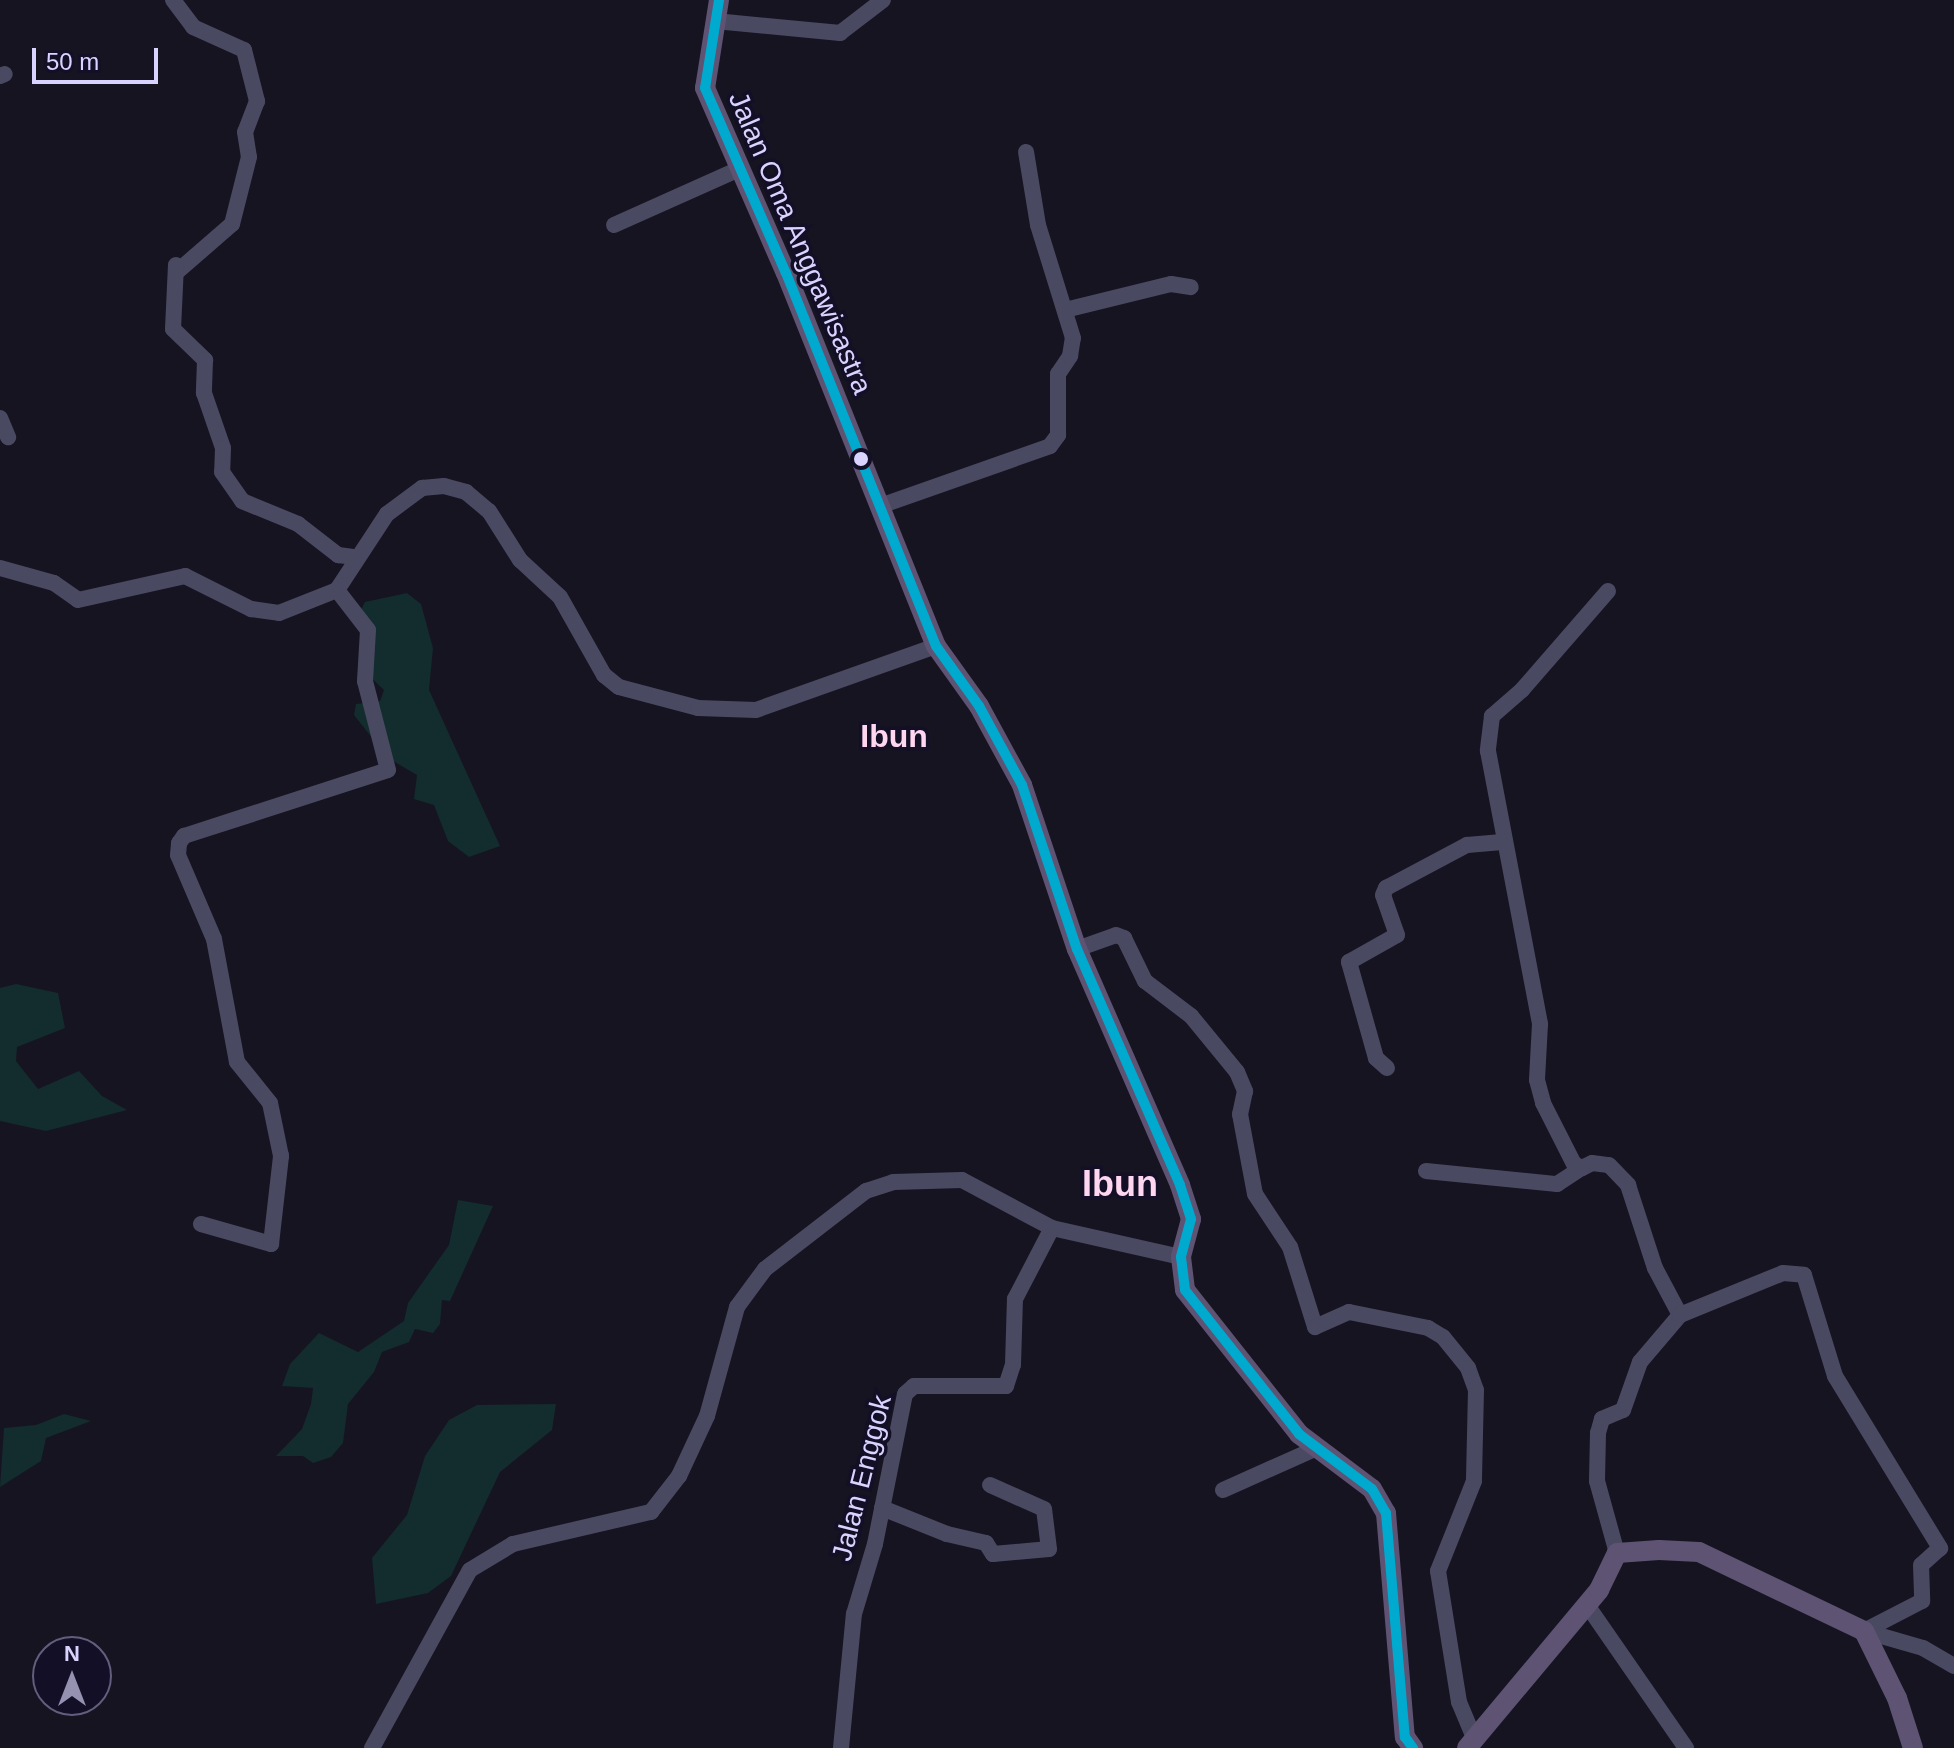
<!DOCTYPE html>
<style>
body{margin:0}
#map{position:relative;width:1954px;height:1748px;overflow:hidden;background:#161421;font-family:Arial,sans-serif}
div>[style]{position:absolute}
.green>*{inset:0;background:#132c2d}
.minor>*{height:16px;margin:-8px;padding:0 8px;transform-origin:8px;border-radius:8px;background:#4a4962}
.major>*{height:20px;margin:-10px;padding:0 10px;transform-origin:10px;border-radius:10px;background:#5e5373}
.bus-1>*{height:10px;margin:-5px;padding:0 5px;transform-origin:5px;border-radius:5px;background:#00a9ce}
.dots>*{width:22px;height:22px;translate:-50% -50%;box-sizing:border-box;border:4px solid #130f26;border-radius:50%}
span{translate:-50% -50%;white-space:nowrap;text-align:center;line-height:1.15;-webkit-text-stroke:7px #130f26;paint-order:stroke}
.street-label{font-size:28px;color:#d9d4ff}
.quarter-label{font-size:32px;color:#ffd6f0;font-weight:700}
.district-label{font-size:36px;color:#ffd6f0;font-weight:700}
.north{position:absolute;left:32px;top:1636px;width:80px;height:80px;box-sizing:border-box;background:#130f26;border:2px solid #625e7d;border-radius:50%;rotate:0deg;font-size:22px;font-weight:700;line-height:32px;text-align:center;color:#d9d4ff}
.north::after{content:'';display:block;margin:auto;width:28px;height:36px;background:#9591b1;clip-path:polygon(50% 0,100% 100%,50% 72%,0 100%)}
.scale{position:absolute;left:32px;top:48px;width:126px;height:36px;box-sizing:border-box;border:4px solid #d9d4ff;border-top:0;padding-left:10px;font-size:24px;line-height:28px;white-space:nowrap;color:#d9d4ff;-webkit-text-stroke:6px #130f26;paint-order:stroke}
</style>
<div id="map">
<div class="green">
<i style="clip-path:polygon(407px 593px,421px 604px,433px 648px,429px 690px,500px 846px,469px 857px,448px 841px,434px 805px,414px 799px,417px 775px,388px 758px,354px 715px,356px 704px,380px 701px,384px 690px,363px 670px,361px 610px,365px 602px)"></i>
<i style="clip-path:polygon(16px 984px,58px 993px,65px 1028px,17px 1047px,16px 1061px,38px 1089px,79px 1071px,102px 1096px,127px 1110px,46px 1131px,0 1121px,0 988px)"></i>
<i style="clip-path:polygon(458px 1200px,493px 1206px,450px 1301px,442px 1300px,440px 1324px,433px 1333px,415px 1329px,409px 1342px,382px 1352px,374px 1372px,348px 1404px,343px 1443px,331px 1457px,313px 1463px,303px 1456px,276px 1456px,302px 1429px,311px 1404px,313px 1388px,282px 1386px,290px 1364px,319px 1333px,358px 1352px,404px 1321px,408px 1303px,449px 1245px)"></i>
<i style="clip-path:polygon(556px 1404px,552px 1430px,500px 1472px,451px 1576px,428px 1593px,376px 1604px,372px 1558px,407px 1515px,425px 1456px,449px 1420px,477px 1405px)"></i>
<i style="clip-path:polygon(64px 1414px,91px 1421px,46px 1438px,41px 1461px,0 1487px,4px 1428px,36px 1425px)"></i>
</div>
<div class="minor">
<i style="left:173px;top:0;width:34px;rotate:53deg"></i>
<i style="left:193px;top:27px;width:56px;rotate:24.3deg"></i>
<i style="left:244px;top:50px;width:53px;rotate:75.7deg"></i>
<i style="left:257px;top:101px;width:33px;rotate:111deg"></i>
<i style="left:245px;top:132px;width:25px;rotate:81deg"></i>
<i style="left:249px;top:157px;width:69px;rotate:104.2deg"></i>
<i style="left:232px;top:224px;width:72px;rotate:139deg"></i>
<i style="left:715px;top:21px;width:126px;rotate:5.5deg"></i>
<i style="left:840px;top:33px;width:54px;rotate:-37.5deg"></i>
<i style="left:0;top:76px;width:5px;rotate:-22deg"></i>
<i style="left:614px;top:225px;width:135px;rotate:-24.1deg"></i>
<i style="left:176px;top:265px;width:64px;rotate:92.7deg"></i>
<i style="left:173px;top:329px;width:45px;rotate:44.1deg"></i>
<i style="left:205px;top:360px;width:33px;rotate:92deg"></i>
<i style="left:204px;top:393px;width:58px;rotate:70.9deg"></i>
<i style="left:223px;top:448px;width:24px;rotate:92deg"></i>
<i style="left:222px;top:472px;width:35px;rotate:55deg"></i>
<i style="left:242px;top:501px;width:61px;rotate:22.3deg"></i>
<i style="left:298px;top:524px;width:51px;rotate:37.8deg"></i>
<i style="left:338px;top:555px;width:17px;rotate:7deg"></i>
<i style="left:1065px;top:310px;width:109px;rotate:-13.8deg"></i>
<i style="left:1171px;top:284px;width:20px;rotate:9deg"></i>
<i style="left:0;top:418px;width:21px;rotate:67deg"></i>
<i style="left:880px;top:506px;width:180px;rotate:-19.4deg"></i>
<i style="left:1050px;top:446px;width:14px;rotate:-54deg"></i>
<i style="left:1058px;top:435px;width:61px;rotate:-90deg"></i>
<i style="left:1058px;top:374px;width:22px;rotate:-56deg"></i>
<i style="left:1070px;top:356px;width:18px;rotate:-81deg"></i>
<i style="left:1073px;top:338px;width:118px;rotate:-107.2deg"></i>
<i style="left:1038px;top:225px;width:74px;rotate:-99.3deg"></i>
<i style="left:0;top:568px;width:56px;rotate:15.5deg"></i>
<i style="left:54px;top:583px;width:29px;rotate:35deg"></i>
<i style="left:78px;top:600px;width:110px;rotate:-12.6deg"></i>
<i style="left:185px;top:576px;width:74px;rotate:26.6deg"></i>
<i style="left:251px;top:609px;width:28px;rotate:8deg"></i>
<i style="left:279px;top:613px;width:62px;rotate:-21.6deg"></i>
<i style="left:337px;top:590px;width:91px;rotate:-56.7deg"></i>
<i style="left:387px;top:514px;width:44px;rotate:-36.6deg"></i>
<i style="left:422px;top:488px;width:22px;rotate:-5deg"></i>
<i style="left:444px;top:486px;width:23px;rotate:15deg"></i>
<i style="left:466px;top:492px;width:30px;rotate:40deg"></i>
<i style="left:489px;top:511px;width:58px;rotate:57.7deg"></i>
<i style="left:520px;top:560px;width:54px;rotate:42.8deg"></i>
<i style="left:560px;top:597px;width:90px;rotate:60.6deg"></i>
<i style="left:604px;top:675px;width:19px;rotate:39deg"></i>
<i style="left:619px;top:687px;width:82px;rotate:14.9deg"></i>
<i style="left:698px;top:708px;width:58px;rotate:2deg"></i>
<i style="left:756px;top:710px;width:191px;rotate:-19.6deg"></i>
<i style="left:1608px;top:591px;width:131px;rotate:131deg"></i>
<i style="left:1522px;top:690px;width:40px;rotate:139deg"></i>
<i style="left:1492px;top:716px;width:35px;rotate:97deg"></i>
<i style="left:1488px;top:751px;width:278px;rotate:79.2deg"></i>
<i style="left:1540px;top:1024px;width:56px;rotate:93.1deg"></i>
<i style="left:1537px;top:1080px;width:24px;rotate:75deg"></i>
<i style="left:1543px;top:1103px;width:68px;rotate:63.1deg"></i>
<i style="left:1574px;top:1164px;width:9px;rotate:27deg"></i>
<i style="left:1582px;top:1168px;width:11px;rotate:-27deg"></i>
<i style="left:1592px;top:1163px;width:17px;rotate:7deg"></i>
<i style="left:1609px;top:1165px;width:28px;rotate:46deg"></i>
<i style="left:1628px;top:1185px;width:87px;rotate:72deg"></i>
<i style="left:1655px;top:1268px;width:53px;rotate:62deg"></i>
<i style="left:1680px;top:1315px;width:62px;rotate:130.4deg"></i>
<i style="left:1640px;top:1362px;width:51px;rotate:109.5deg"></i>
<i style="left:1623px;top:1410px;width:23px;rotate:157deg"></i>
<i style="left:1602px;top:1419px;width:15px;rotate:106deg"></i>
<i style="left:1598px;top:1433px;width:48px;rotate:91.2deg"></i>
<i style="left:1597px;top:1481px;width:75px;rotate:74.5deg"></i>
<i style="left:1077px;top:949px;width:41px;rotate:-19.7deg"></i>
<i style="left:1116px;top:935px;width:9px;rotate:21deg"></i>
<i style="left:1124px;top:938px;width:48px;rotate:64deg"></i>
<i style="left:1145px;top:981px;width:58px;rotate:37.3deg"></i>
<i style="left:1191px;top:1016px;width:72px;rotate:50.6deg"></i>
<i style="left:1237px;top:1072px;width:21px;rotate:67deg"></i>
<i style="left:1245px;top:1091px;width:24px;rotate:102deg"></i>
<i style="left:1240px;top:1114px;width:81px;rotate:79.4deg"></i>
<i style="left:1255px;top:1194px;width:64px;rotate:56.6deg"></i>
<i style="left:1290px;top:1247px;width:84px;rotate:72.6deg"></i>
<i style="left:1315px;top:1327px;width:37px;rotate:-24deg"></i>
<i style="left:1349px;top:1312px;width:81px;rotate:11.4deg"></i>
<i style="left:1428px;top:1328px;width:17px;rotate:31deg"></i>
<i style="left:1443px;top:1337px;width:40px;rotate:51deg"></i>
<i style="left:1468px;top:1368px;width:23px;rotate:70deg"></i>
<i style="left:1476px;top:1390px;width:91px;rotate:91.3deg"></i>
<i style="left:1474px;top:1481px;width:97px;rotate:111.8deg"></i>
<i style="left:1438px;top:1571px;width:133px;rotate:80.9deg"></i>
<i style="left:1459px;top:1702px;width:41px;rotate:67.2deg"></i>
<i style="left:1387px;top:1068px;width:15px;rotate:-138deg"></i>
<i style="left:1376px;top:1058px;width:100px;rotate:-105.7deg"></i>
<i style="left:1349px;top:962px;width:55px;rotate:-29.4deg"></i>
<i style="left:1397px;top:935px;width:42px;rotate:-109.3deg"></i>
<i style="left:1383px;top:895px;width:8px;rotate:-67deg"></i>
<i style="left:1386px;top:888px;width:92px;rotate:-28deg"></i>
<i style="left:1467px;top:845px;width:38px;rotate:-5deg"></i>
<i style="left:1426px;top:1171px;width:132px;rotate:5.7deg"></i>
<i style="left:1557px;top:1184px;width:30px;rotate:-33deg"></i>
<i style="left:201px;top:1224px;width:73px;rotate:15.9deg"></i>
<i style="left:271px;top:1244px;width:89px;rotate:-83.5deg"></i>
<i style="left:281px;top:1156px;width:54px;rotate:-101.7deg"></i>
<i style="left:270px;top:1103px;width:53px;rotate:-128.8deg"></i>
<i style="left:237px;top:1062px;width:125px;rotate:-100.6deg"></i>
<i style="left:214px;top:939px;width:91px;rotate:-113.2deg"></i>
<i style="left:178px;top:855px;width:12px;rotate:-85deg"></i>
<i style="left:179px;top:843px;width:9px;rotate:-54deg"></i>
<i style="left:184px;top:836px;width:214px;rotate:-17.9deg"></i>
<i style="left:388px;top:770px;width:92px;rotate:-104.5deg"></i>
<i style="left:365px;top:681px;width:51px;rotate:-86.6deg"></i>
<i style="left:368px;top:630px;width:51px;rotate:-127.8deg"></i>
<i style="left:1680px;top:1315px;width:111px;rotate:-22.2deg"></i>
<i style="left:1783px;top:1273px;width:21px;rotate:5deg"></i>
<i style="left:1804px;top:1275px;width:106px;rotate:72.9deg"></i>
<i style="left:1835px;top:1376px;width:202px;rotate:58.6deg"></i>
<i style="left:1940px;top:1548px;width:25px;rotate:138deg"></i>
<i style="left:1921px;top:1565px;width:36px;rotate:88deg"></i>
<i style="left:1922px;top:1601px;width:65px;rotate:152.7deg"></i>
<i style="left:1223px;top:1490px;width:103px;rotate:-24.1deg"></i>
<i style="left:882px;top:1508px;width:70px;rotate:21.8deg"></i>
<i style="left:947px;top:1534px;width:40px;rotate:13deg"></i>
<i style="left:986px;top:1543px;width:13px;rotate:58deg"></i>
<i style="left:993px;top:1554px;width:56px;rotate:-5.1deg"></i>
<i style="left:1049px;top:1549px;width:40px;rotate:-97.1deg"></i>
<i style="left:1044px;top:1509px;width:59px;rotate:-156deg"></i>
<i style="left:1587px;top:1605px;width:174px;rotate:55.3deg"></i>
<i style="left:1864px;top:1631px;width:61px;rotate:16.1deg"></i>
<i style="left:1923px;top:1648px;width:36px;rotate:30deg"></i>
<i style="left:372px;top:1748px;width:203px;rotate:-61.2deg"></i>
<i style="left:470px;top:1570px;width:50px;rotate:-31.2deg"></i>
<i style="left:513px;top:1544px;width:142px;rotate:-13.1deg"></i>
<i style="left:651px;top:1512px;width:46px;rotate:-52.1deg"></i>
<i style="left:679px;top:1476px;width:66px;rotate:-65deg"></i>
<i style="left:707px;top:1416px;width:113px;rotate:-74.6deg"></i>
<i style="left:737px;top:1307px;width:47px;rotate:-53.6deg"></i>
<i style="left:765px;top:1269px;width:128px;rotate:-37.7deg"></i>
<i style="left:866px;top:1191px;width:28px;rotate:-18deg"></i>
<i style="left:893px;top:1182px;width:69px;rotate:-1.7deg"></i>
<i style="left:962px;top:1180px;width:102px;rotate:28.1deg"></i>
<i style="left:1052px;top:1228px;width:132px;rotate:12.7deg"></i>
<i style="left:841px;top:1748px;width:135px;rotate:-84.5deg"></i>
<i style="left:854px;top:1614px;width:73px;rotate:-73.3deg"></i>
<i style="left:875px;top:1544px;width:153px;rotate:-78.7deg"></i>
<i style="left:905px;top:1394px;width:12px;rotate:-42deg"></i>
<i style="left:914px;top:1386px;width:92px"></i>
<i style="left:1006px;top:1386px;width:22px;rotate:-72deg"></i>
<i style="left:1013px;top:1365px;width:66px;rotate:-88.3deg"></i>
<i style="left:1015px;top:1299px;width:80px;rotate:-62.5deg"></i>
</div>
<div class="major">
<i style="left:719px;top:0;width:89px;rotate:99deg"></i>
<i style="left:705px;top:88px;width:202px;rotate:66.4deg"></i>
<i style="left:786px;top:273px;width:402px;rotate:68.1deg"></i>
<i style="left:936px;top:646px;width:74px;rotate:54.4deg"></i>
<i style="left:979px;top:706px;width:90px;rotate:61.4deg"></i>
<i style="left:1022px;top:785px;width:173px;rotate:71.5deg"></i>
<i style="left:1077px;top:949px;width:257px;rotate:66.4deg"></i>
<i style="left:1180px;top:1185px;width:36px;rotate:72deg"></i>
<i style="left:1191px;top:1219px;width:39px;rotate:105deg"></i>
<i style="left:1181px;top:1257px;width:33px;rotate:83deg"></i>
<i style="left:1185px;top:1290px;width:184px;rotate:51.6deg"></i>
<i style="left:1299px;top:1434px;width:91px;rotate:37deg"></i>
<i style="left:1372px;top:1489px;width:28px;rotate:60deg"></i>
<i style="left:1386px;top:1513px;width:225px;rotate:85.2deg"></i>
<i style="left:1405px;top:1737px;width:14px;rotate:54deg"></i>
<i style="left:1467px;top:1748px;width:206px;rotate:-50.1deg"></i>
<i style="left:1599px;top:1590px;width:41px;rotate:-64.1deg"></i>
<i style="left:1617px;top:1553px;width:42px;rotate:-4.1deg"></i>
<i style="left:1659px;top:1550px;width:40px;rotate:2.9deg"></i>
<i style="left:1699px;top:1552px;width:183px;rotate:25.6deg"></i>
<i style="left:1864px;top:1631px;width:75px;rotate:63.8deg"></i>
<i style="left:1897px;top:1698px;width:52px;rotate:72.3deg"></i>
</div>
<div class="bus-1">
<i style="left:719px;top:0;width:89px;rotate:99deg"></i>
<i style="left:705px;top:88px;width:202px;rotate:66.4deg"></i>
<i style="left:786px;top:273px;width:402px;rotate:68.1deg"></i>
<i style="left:936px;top:646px;width:74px;rotate:54.4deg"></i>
<i style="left:979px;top:706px;width:90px;rotate:61.4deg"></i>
<i style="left:1022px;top:785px;width:173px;rotate:71.5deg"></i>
<i style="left:1077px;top:949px;width:257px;rotate:66.4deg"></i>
<i style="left:1180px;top:1185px;width:36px;rotate:72deg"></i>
<i style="left:1191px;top:1219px;width:39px;rotate:105deg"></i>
<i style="left:1181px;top:1257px;width:33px;rotate:83deg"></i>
<i style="left:1185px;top:1290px;width:184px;rotate:51.6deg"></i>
<i style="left:1299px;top:1434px;width:91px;rotate:37deg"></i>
<i style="left:1372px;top:1489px;width:28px;rotate:60deg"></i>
<i style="left:1386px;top:1513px;width:225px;rotate:85.2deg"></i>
<i style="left:1405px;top:1737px;width:14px;rotate:54deg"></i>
</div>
<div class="dots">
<i style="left:861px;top:459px;background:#d9d4ff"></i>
</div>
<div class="street-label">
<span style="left:800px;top:243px;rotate:67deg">Jalan Oma Anggawisastra</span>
<span style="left:862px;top:1478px;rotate:-76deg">Jalan Enggok</span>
</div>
<div class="quarter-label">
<span style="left:894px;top:736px">Ibun</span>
</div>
<div class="district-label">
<span style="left:1120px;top:1184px">Ibun</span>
</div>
<div class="north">N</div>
<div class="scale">50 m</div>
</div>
